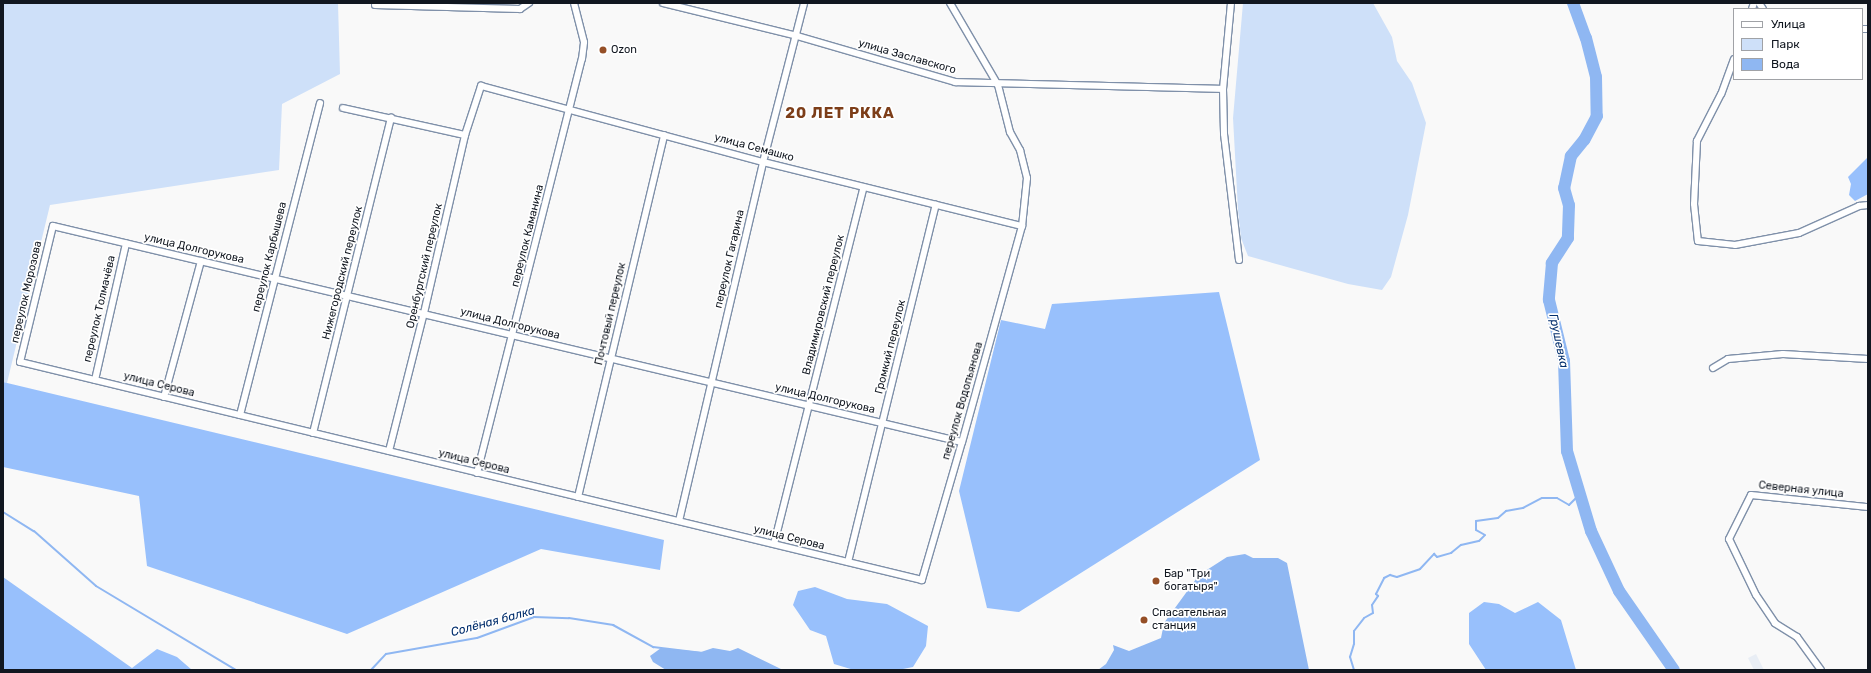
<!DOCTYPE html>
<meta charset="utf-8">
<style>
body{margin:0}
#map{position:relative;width:1871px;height:673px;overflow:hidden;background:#f9f9f9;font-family:Rubik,sans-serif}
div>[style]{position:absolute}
.built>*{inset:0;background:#e9eef5}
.green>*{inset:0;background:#cee0f9}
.forest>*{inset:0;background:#98c0fc}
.water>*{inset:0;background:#8fb7f2}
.stream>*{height:2px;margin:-1px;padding:0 1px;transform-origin:1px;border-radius:1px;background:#8fb7f2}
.river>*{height:12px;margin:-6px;padding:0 6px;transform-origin:6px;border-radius:6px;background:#8fb7f2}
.roads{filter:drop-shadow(1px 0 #7f90a9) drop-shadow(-1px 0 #7f90a9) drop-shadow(0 1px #7f90a9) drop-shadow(0 -1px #7f90a9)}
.street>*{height:6px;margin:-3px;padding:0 3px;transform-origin:3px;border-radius:3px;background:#fff}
.dots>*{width:11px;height:11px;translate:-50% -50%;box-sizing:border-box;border:2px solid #fff;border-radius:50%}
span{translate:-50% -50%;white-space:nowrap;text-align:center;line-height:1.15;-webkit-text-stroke:3.5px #fff;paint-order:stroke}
.poi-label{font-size:11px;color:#111720}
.left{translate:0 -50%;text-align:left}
.street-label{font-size:11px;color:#111720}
.water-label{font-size:12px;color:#002d6c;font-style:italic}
.district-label{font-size:15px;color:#7d3e19;font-weight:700;letter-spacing:1px}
.frame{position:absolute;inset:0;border:4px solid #111720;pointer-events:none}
.legend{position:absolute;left:1733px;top:8px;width:130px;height:72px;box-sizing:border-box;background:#fff;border:1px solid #a0a2a6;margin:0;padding:5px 7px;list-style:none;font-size:12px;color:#111720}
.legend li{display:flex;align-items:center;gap:8px;height:20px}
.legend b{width:20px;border:1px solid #a0a2a6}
</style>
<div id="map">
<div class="built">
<i style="clip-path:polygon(1756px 654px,1764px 670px,1754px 670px,1748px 658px)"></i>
</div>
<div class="green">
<i style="clip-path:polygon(3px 3px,338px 3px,340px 74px,282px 104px,279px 170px,50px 205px,7px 383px,3px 382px)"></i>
<i style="clip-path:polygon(1243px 3px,1373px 3px,1392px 37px,1397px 61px,1412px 83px,1426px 123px,1408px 215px,1391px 277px,1382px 290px,1348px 284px,1248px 256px,1241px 238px,1238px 210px,1233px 118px)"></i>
</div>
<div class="forest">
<i style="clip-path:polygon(1868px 157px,1868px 194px,1855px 201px,1849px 195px,1851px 184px,1848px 177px)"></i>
<i style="clip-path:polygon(1219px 292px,1260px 460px,1019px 612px,987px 608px,959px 491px,1001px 320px,1045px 329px,1052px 304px)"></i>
<i style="clip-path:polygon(3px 382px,664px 540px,660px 570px,541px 549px,347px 634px,147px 566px,139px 496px,3px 467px)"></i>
<i style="clip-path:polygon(3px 577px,132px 668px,157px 649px,177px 657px,192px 670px,3px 670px)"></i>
<i style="clip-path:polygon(815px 587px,847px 599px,887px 604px,928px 626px,926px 646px,913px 667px,898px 670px,854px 670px,834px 664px,826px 636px,810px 630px,793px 605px,798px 591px)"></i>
<i style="clip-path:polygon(1484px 602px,1499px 604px,1515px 613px,1538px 602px,1561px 620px,1576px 670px,1486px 670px,1469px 644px,1469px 613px)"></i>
</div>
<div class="water">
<i style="clip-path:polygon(1245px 554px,1253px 558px,1278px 558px,1287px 563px,1309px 670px,1098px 670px,1106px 664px,1114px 650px,1113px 645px,1129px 651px,1161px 638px,1164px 623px,1199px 575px,1227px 557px)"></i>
<i style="clip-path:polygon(661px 648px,701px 652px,713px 648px,730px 651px,738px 648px,783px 670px,666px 670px,653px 662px,650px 656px)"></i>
</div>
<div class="stream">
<i style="left:3px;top:512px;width:36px;rotate:32deg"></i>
<i style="left:34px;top:531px;width:83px;rotate:41.6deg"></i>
<i style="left:96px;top:586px;width:163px;rotate:31deg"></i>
<i style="left:371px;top:670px;width:22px;rotate:-47deg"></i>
<i style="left:386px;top:654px;width:92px;rotate:-10deg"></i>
<i style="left:477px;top:638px;width:61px;rotate:-20.2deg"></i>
<i style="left:534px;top:617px;width:35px;rotate:2deg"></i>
<i style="left:569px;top:618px;width:45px;rotate:9deg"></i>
<i style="left:613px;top:625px;width:46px;rotate:28.8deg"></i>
<i style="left:653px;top:647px;width:50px;rotate:6.8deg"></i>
<i style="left:1354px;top:670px;width:14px;rotate:-107deg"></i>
<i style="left:1350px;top:657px;width:14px;rotate:-73deg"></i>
<i style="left:1354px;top:644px;width:13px;rotate:-90deg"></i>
<i style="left:1354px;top:631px;width:16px;rotate:-52deg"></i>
<i style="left:1364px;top:618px;width:10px;rotate:-29deg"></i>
<i style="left:1373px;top:613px;width:8px;rotate:-97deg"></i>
<i style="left:1372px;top:605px;width:11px;rotate:-56deg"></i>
<i style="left:1378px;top:596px;width:3px;rotate:-135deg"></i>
<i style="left:1376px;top:594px;width:18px;rotate:-63deg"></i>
<i style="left:1384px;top:578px;width:7px;rotate:-27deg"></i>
<i style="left:1390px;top:575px;width:7px;rotate:16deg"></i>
<i style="left:1397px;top:577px;width:24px;rotate:-19deg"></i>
<i style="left:1420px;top:569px;width:21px;rotate:-47deg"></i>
<i style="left:1434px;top:554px;width:4px;rotate:45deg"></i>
<i style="left:1437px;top:557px;width:15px;rotate:-16deg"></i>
<i style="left:1451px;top:553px;width:13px;rotate:-39deg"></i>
<i style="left:1461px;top:545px;width:18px;rotate:-13deg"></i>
<i style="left:1479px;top:541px;width:8px;rotate:-45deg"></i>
<i style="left:1485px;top:535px;width:10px;rotate:-151deg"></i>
<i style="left:1476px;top:530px;width:9px;rotate:-90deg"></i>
<i style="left:1476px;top:521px;width:22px;rotate:-8deg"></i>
<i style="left:1498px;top:518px;width:11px;rotate:-41deg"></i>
<i style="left:1506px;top:511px;width:17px;rotate:-10deg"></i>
<i style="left:1523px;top:508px;width:21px;rotate:-28deg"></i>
<i style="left:1542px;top:498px;width:15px"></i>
<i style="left:1557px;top:498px;width:14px;rotate:30deg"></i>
<i style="left:1569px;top:505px;width:16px;rotate:-45deg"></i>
</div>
<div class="river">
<i style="left:1573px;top:3px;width:37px;rotate:70deg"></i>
<i style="left:1586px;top:38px;width:40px;rotate:75.6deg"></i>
<i style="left:1596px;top:77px;width:39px;rotate:89deg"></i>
<i style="left:1597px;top:116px;width:27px;rotate:118deg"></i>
<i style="left:1584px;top:140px;width:21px;rotate:129deg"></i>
<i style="left:1571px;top:156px;width:33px;rotate:102deg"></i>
<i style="left:1564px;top:188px;width:18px;rotate:74deg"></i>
<i style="left:1569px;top:205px;width:33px;rotate:92deg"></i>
<i style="left:1568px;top:238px;width:30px;rotate:123deg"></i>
<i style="left:1552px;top:263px;width:37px;rotate:95deg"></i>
<i style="left:1549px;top:300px;width:63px;rotate:76.2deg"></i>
<i style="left:1564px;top:361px;width:90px;rotate:88.1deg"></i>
<i style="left:1567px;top:451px;width:84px;rotate:73.3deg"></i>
<i style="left:1591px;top:531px;width:66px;rotate:65deg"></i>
<i style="left:1619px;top:591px;width:96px;rotate:55.2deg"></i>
</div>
<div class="roads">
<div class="street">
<i style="left:663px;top:3px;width:138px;rotate:13.8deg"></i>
<i style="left:797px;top:36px;width:165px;rotate:16.2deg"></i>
<i style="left:955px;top:82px;width:268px;rotate:1.5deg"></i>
<i style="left:950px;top:3px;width:95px;rotate:59.7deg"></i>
<i style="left:998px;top:85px;width:49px;rotate:75.7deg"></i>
<i style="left:1010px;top:132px;width:21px;rotate:61deg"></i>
<i style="left:1020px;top:150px;width:29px;rotate:76deg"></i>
<i style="left:1027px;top:178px;width:48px;rotate:95.9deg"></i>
<i style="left:1022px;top:226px;width:224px;rotate:105.5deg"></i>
<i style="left:962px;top:442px;width:144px;rotate:106.2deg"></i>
<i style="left:922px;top:580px;width:928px;rotate:-166.41deg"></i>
<i style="left:20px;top:362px;width:140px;rotate:-76.4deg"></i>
<i style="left:53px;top:226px;width:934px;rotate:13.37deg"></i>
<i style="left:1231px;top:3px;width:86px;rotate:95.3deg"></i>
<i style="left:1223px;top:89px;width:45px;rotate:88.7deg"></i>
<i style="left:1224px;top:134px;width:127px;rotate:83.2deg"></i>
<i style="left:1759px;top:3px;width:7px;rotate:56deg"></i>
<i style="left:375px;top:5px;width:145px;rotate:1.6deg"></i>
<i style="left:520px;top:9px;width:11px;rotate:-34deg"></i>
<i style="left:1752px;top:9px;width:6px;rotate:-72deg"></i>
<i style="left:1862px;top:29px;width:5px"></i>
<i style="left:1734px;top:59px;width:37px;rotate:110deg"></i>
<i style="left:1721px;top:94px;width:53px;rotate:117.1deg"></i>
<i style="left:1697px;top:141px;width:63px;rotate:92.7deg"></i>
<i style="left:1694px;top:204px;width:37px;rotate:84deg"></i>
<i style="left:1698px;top:241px;width:37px;rotate:6deg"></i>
<i style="left:1735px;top:245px;width:65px;rotate:-10.6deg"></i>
<i style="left:1799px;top:233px;width:66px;rotate:-24.2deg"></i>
<i style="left:1859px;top:206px;width:9px;rotate:-6deg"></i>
<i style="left:343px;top:108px;width:125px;rotate:12.5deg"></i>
<i style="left:1713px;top:368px;width:17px;rotate:-31deg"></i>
<i style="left:1728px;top:359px;width:55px;rotate:-5.2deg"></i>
<i style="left:1783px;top:354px;width:85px;rotate:3.4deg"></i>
<i style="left:95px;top:380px;width:140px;rotate:-77.2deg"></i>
<i style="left:164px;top:397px;width:141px;rotate:-74.8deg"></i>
<i style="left:240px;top:415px;width:322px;rotate:-75.6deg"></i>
<i style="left:313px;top:433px;width:325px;rotate:-76.1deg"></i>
<i style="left:389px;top:451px;width:142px;rotate:-75.8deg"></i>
<i style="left:424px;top:313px;width:183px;rotate:-77deg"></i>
<i style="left:465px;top:135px;width:52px;rotate:-71.9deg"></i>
<i style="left:481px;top:86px;width:292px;rotate:15.1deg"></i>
<i style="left:763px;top:162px;width:267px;rotate:13.9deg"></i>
<i style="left:477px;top:473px;width:427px;rotate:-75.8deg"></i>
<i style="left:582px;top:59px;width:17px;rotate:-83deg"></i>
<i style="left:584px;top:42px;width:40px;rotate:-104.4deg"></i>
<i style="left:578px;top:497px;width:372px;rotate:-76.6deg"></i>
<i style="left:679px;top:521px;width:369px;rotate:-76.8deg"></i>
<i style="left:763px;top:162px;width:164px;rotate:-75.5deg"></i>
<i style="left:774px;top:544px;width:368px;rotate:-75.9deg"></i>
<i style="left:848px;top:562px;width:368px;rotate:-76.2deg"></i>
<i style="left:1821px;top:670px;width:41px;rotate:-126deg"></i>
<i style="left:1797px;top:637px;width:26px;rotate:-148deg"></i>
<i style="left:1775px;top:623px;width:34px;rotate:-124deg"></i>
<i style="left:1756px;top:595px;width:62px;rotate:-115.7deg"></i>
<i style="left:1729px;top:539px;width:49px;rotate:-63.4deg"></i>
<i style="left:1751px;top:495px;width:118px;rotate:5.9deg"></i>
</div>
</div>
<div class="dots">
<i style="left:603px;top:50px;background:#954f27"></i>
<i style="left:1156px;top:581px;background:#954f27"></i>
<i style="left:1144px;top:620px;background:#954f27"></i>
</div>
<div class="poi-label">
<span class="left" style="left:611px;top:50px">Ozon</span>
<span class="left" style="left:1164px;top:581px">Бар "Три<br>богатыря"</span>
<span class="left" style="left:1152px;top:620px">Спасательная<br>станция</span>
</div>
<div class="street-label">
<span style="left:907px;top:57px;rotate:16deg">улица Заславского</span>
<span style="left:754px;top:148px;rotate:15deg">улица Семашко</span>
<span style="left:528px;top:236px;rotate:-76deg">переулок Каманина</span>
<span style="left:194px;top:249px;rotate:13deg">улица Долгорукова</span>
<span style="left:270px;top:257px;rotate:-76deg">переулок Карбышева</span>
<span style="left:730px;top:259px;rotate:-77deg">переулок Гагарина</span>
<span style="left:425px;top:266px;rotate:-77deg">Оренбургский переулок</span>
<span style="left:343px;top:273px;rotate:-76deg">Нижегородский переулок</span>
<span style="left:27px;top:292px;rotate:-77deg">переулок Морозова</span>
<span style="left:824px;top:305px;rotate:-76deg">Владимировский переулок</span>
<span style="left:100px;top:309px;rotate:-77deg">переулок Толмачёва</span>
<span style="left:611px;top:314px;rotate:-77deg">Почтовый переулок</span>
<span style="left:510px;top:324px;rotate:14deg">улица Долгорукова</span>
<span style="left:891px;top:347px;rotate:-76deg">Громкий переулок</span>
<span style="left:159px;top:385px;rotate:14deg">улица Серова</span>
<span style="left:825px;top:399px;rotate:13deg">улица Долгорукова</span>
<span style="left:963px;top:401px;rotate:-74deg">переулок Водопьянова</span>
<span style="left:474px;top:462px;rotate:14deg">улица Серова</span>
<span style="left:1801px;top:490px;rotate:6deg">Северная улица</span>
<span style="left:789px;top:538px;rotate:14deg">улица Серова</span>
</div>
<div class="water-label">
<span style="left:1558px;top:341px;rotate:78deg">Грушевка</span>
<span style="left:493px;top:622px;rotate:-15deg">Солёная балка</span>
</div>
<div class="district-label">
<span style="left:840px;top:114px">20 ЛЕТ РККА</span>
</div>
<div class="frame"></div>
<ul class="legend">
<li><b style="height:5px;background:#fff"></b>Улица</li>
<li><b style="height:11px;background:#cee0f9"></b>Парк</li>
<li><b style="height:11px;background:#8fb7f2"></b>Вода</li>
</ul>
</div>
